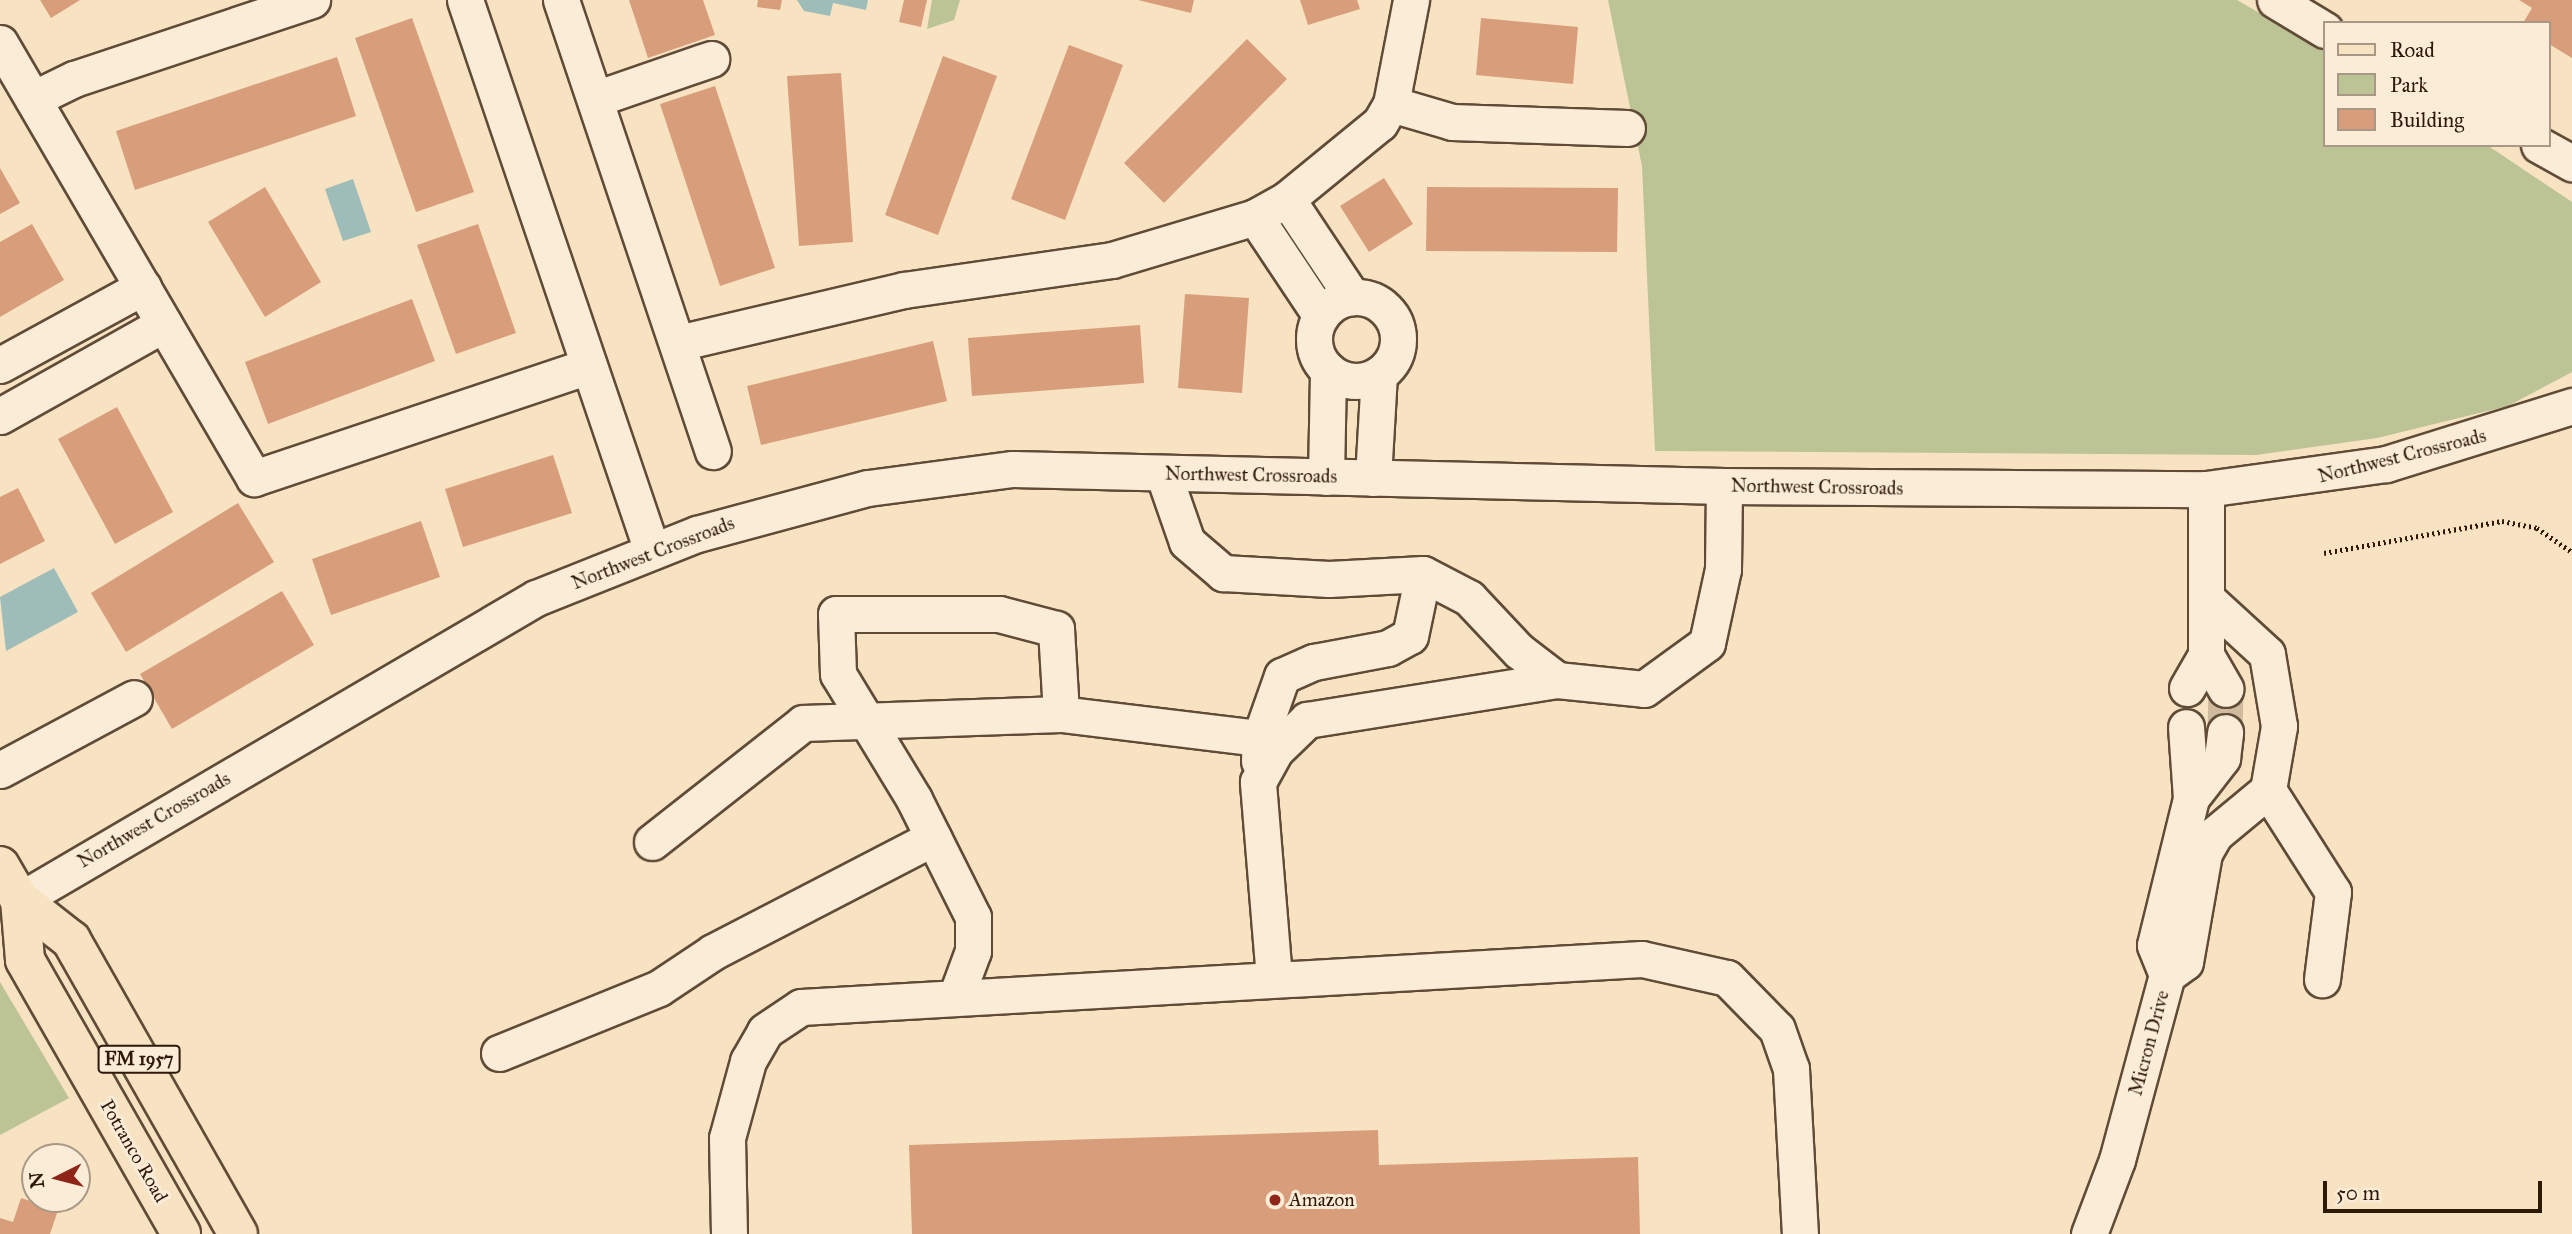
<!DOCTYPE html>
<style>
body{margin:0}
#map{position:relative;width:2572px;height:1234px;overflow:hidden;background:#f7e2c2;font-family:"IM FELL Great Primer",serif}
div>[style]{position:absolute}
.green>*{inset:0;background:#bcc394}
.water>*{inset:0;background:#9ebdb9}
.building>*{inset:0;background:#d89e7b}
.minor-tunnel>*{height:35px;margin-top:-17.5px;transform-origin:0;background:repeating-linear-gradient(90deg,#cfba9d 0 35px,transparent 0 53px)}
.path>*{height:4.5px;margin-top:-2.25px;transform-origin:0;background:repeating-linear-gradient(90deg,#2e1909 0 2px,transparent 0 5.5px)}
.roads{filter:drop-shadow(2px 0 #604b37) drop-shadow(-2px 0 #604b37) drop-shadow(0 2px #604b37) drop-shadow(0 -2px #604b37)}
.minor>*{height:35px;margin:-17.5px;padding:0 17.5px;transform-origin:17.5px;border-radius:17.5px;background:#faecd7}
.minor>.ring{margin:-17.5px;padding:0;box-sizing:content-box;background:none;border:35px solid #faecd7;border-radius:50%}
.major>*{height:38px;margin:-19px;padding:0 19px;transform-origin:19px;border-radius:19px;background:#f7e2c2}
.dots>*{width:19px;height:19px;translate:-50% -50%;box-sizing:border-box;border:4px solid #faecd7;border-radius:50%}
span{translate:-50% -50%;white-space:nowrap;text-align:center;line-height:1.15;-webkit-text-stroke:6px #faecd7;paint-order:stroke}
.shield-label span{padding:2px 5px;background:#faecd7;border:2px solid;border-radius:5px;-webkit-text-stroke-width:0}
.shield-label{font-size:18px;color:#2e1909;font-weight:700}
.street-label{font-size:19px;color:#2e1909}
.poi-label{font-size:19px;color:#2e1909}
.left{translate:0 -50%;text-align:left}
.legend{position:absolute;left:2323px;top:21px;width:228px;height:126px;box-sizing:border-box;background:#faecd7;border:2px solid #a89885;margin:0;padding:9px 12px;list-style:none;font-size:21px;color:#2e1909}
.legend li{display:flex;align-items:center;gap:14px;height:35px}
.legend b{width:35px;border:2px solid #a89885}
.north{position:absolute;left:21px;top:1143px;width:70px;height:70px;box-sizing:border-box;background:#faecd7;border:2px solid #a89885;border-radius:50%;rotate:264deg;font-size:19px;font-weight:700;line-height:28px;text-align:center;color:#2e1909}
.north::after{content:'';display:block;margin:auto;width:24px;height:32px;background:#8f2418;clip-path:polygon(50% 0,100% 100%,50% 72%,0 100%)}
.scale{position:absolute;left:2323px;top:1181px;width:219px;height:32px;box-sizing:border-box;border:4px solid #2e1909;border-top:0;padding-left:9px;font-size:21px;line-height:24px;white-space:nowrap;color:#2e1909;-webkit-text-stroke:5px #faecd7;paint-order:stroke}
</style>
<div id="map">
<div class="green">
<i style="clip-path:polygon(932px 0,960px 0,954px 20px,927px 29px)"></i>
<i style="clip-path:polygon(1608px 0,2237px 0,2325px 51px,2325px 145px,2487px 145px,2572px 202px,2572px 372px,2508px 406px,2377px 438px,2256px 455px,1655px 451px,1642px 166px)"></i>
<i style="clip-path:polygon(0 982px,69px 1098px,0 1135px)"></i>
</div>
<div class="water">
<i style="clip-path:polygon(797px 0,868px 0,866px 10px,833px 3px,830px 16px,804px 11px)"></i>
<i style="clip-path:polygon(353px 179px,371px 232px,343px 241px,325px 189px)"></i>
<i style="clip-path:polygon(54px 568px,78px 612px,6px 651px,0 597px)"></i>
</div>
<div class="building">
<i style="clip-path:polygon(40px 0,80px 0,51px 18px)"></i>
<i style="clip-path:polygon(629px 0,703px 0,715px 35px,648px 58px)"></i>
<i style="clip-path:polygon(758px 0,782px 0,780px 10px,757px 7px)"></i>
<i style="clip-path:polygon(904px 0,927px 0,921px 27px,899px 22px)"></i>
<i style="clip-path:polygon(1138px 0,1194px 0,1191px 13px)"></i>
<i style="clip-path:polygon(1300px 0,1357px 0,1360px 9px,1308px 25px)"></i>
<i style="clip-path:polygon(2519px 0,2572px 0,2572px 58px,2549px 44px,2549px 23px,2523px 23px,2532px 8px)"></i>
<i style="clip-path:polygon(412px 18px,474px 192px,416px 212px,355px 38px)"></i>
<i style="clip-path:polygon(1481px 18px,1578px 27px,1573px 84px,1476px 75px)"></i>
<i style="clip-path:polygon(1247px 39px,1287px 79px,1164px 203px,1124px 163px)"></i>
<i style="clip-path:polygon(1069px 45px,1123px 65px,1065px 220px,1011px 199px)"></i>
<i style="clip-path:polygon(943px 56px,997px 76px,938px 235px,885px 215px)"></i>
<i style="clip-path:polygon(337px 57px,356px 116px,135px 190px,116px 131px)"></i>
<i style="clip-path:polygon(841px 73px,853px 242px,799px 246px,787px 76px)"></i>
<i style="clip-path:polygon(715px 86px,775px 268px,720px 286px,660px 104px)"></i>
<i style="clip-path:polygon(0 168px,20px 203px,0 214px)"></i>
<i style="clip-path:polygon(1384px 178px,1413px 224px,1369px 252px,1340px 206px)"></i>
<i style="clip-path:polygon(265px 187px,321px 282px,265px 317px,208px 222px)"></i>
<i style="clip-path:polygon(1427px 187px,1618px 188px,1617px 252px,1426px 251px)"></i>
<i style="clip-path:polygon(32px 224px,64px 280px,0 317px,0 242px)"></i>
<i style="clip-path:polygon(478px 224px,516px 333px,456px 354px,417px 245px)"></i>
<i style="clip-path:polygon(1185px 294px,1249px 298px,1242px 393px,1178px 388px)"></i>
<i style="clip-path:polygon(412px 299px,435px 361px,268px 424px,245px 362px)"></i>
<i style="clip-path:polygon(1140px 325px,1144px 383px,972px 396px,968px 338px)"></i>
<i style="clip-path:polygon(933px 341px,947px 401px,761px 445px,747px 386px)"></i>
<i style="clip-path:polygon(117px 407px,173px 512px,115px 544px,58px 439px)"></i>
<i style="clip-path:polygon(553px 455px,572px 513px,463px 547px,445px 489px)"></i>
<i style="clip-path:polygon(18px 488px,45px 541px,0 564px,0 497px)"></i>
<i style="clip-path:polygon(238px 503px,274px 562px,126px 652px,91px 593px)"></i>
<i style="clip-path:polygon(421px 521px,440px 577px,331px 615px,312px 559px)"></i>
<i style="clip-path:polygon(282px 591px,314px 645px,172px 729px,140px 674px)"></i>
<i style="clip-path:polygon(1378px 1130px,1379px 1165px,1638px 1157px,1640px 1234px,912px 1234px,909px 1145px)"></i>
<i style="clip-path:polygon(21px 1198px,58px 1210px,50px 1234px,0 1234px,0 1218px,13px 1222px)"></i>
</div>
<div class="minor-tunnel">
<i style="left:2225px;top:732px;width:43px;rotate:-88.7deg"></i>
</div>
<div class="path">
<i style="left:2324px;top:553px;width:181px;rotate:-10.2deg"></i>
<i style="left:2502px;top:521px;width:36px;rotate:11deg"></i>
<i style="left:2537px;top:528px;width:42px;rotate:34.4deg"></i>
</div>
<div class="roads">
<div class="minor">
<i style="left:465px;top:0;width:582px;rotate:71.25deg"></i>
<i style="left:561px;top:0;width:476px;rotate:71.4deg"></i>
<i style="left:2275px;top:0;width:58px;rotate:31deg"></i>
<i style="left:0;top:43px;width:504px;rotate:59.72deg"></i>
<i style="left:254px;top:478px;width:353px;rotate:-18.5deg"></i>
<i style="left:33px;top:99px;width:46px;rotate:-26deg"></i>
<i style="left:74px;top:79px;width:251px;rotate:-18.4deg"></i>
<i style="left:595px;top:99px;width:123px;rotate:-19deg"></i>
<i style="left:1391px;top:104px;width:64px;rotate:16.4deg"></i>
<i style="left:1452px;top:122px;width:175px;rotate:2deg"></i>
<i style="left:2539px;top:145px;width:38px;rotate:29deg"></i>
<i style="left:1287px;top:199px;width:118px;rotate:56.4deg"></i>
<i style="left:1255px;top:217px;width:119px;rotate:56.3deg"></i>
<i class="ring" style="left:1314px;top:297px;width:49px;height:49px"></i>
<i style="left:678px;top:343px;width:232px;rotate:-13.2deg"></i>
<i style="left:904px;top:290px;width:210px;rotate:-8.2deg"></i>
<i style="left:1112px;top:260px;width:149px;rotate:-16.7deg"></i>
<i style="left:1255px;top:217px;width:37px;rotate:-29deg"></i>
<i style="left:1287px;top:199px;width:120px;rotate:-39.3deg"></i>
<i style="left:1380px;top:123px;width:22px;rotate:-60deg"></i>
<i style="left:1391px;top:104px;width:106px;rotate:-79.1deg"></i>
<i style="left:0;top:365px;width:163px;rotate:-28.6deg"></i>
<i style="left:0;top:416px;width:188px;rotate:-29.3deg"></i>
<i style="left:1163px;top:473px;width:73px;rotate:70.8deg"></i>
<i style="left:1187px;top:542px;width:48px;rotate:40.7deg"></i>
<i style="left:1223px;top:573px;width:106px;rotate:3.2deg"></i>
<i style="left:1329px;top:579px;width:94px;rotate:-3deg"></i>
<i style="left:1423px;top:574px;width:52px;rotate:27.6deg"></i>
<i style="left:1469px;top:598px;width:73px;rotate:46.7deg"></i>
<i style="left:1519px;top:651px;width:48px;rotate:37.3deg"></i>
<i style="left:1557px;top:680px;width:87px;rotate:5.9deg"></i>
<i style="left:1644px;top:689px;width:78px;rotate:-36.1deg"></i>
<i style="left:1707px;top:643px;width:76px;rotate:-77.8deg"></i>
<i style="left:1723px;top:569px;width:83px;rotate:-89.3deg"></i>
<i style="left:1326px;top:477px;width:107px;rotate:-88.9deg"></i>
<i style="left:1373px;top:478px;width:104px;rotate:-86.7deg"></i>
<i style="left:2206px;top:655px;width:39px;rotate:60deg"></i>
<i style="left:2187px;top:688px;width:38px;rotate:-60deg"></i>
<i style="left:2206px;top:655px;width:166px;rotate:-90deg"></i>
<i style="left:1259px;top:761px;width:23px;rotate:-88deg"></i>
<i style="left:1260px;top:738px;width:66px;rotate:-70.5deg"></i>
<i style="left:1282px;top:676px;width:35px;rotate:-24deg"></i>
<i style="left:1314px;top:662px;width:75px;rotate:-10.7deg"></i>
<i style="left:1388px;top:648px;width:25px;rotate:-29deg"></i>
<i style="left:1410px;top:636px;width:63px;rotate:-78.2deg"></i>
<i style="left:0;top:770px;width:152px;rotate:-28.2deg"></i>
<i style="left:2268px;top:790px;width:121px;rotate:57.5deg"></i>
<i style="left:2333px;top:892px;width:88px;rotate:97.2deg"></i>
<i style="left:2191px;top:798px;width:51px;rotate:-52.2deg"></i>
<i style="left:2222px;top:758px;width:26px;rotate:-83deg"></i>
<i style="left:652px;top:842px;width:192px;rotate:-38.2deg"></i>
<i style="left:803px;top:723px;width:258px;rotate:-2deg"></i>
<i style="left:1061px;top:714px;width:200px;rotate:6.9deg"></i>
<i style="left:20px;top:900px;width:598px;rotate:-30.34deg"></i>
<i style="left:536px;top:598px;width:173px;rotate:-21.7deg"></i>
<i style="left:697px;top:534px;width:177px;rotate:-15.1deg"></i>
<i style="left:868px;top:488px;width:146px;rotate:-7.5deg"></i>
<i style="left:1013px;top:469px;width:711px;rotate:1.37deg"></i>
<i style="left:1724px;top:486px;width:482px;rotate:0.4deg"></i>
<i style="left:2206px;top:489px;width:182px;rotate:-7.9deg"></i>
<i style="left:2386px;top:464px;width:195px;rotate:-17.3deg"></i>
<i style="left:2167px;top:975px;width:22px;rotate:-36deg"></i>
<i style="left:2185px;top:962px;width:111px;rotate:-80.1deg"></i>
<i style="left:2204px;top:853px;width:22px;rotate:-60deg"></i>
<i style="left:2215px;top:834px;width:69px;rotate:-39.7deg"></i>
<i style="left:2268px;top:790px;width:65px;rotate:-80.2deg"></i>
<i style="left:2279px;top:726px;width:73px;rotate:-99.5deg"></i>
<i style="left:2267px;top:654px;width:80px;rotate:-137.5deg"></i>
<i style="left:1274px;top:978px;width:197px;rotate:-94.7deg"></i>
<i style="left:1258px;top:782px;width:35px;rotate:-61deg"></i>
<i style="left:1275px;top:751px;width:45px;rotate:-44.1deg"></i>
<i style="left:1307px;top:720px;width:253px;rotate:-9.1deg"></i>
<i style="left:957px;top:994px;width:46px;rotate:-69.6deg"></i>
<i style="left:973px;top:951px;width:34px;rotate:-90deg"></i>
<i style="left:973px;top:917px;width:132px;rotate:-116.6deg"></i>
<i style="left:914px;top:799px;width:146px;rotate:-121.3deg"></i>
<i style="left:838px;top:674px;width:60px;rotate:-91.9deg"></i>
<i style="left:836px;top:614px;width:163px"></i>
<i style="left:999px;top:614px;width:59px;rotate:14.7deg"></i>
<i style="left:1056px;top:629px;width:85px;rotate:86.6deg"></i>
<i style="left:499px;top:1053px;width:173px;rotate:-22.1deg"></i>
<i style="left:659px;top:988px;width:65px;rotate:-33.7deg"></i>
<i style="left:713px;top:952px;width:248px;rotate:-27.4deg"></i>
<i style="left:729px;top:1234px;width:96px;rotate:-91.2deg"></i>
<i style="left:727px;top:1138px;width:80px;rotate:-74.7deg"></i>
<i style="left:748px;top:1061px;width:34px;rotate:-60deg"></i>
<i style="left:765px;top:1031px;width:43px;rotate:-33.7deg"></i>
<i style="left:801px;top:1007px;width:842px;rotate:-3.27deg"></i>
<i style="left:1642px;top:959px;width:87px;rotate:12.6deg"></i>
<i style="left:1727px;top:978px;width:71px;rotate:45.6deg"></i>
<i style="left:1777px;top:1029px;width:42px;rotate:70.7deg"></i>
<i style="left:1791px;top:1069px;width:165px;rotate:86.9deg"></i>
<i style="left:2089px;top:1234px;width:79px;rotate:-69.3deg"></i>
<i style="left:2117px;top:1160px;width:192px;rotate:-74.9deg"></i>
<i style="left:2167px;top:975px;width:32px;rotate:-112deg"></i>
<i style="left:2155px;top:945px;width:151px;rotate:-76.2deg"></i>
<i style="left:2191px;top:798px;width:71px;rotate:-94deg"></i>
</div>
<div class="major">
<i style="left:0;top:866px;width:39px;rotate:60deg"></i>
<i style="left:20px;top:900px;width:65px;rotate:38.1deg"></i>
<i style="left:71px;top:940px;width:338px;rotate:60.4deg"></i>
<i style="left:20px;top:900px;width:60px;rotate:85.2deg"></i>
<i style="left:25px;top:960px;width:315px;rotate:60.3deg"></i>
</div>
</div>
<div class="dots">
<i style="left:1275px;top:1200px;background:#8f2418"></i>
</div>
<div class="shield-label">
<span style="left:139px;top:1059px">FM 1957</span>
</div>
<div class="street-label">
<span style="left:2402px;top:456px;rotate:-14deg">Northwest Crossroads</span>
<span style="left:1251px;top:475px;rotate:1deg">Northwest Crossroads</span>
<span style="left:1817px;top:487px;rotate:1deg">Northwest Crossroads</span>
<span style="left:653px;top:553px;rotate:-21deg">Northwest Crossroads</span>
<span style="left:154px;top:820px;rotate:-30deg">Northwest Crossroads</span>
<span style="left:2149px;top:1043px;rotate:-75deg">Micron Drive</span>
<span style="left:134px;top:1151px;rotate:60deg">Potranco Road</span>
</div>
<div class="poi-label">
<span class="left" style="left:1289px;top:1200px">Amazon</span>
</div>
<ul class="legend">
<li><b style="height:9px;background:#f7e2c2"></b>Road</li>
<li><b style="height:19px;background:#bcc394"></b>Park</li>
<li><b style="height:19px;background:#d89e7b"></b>Building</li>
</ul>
<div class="north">N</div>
<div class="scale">50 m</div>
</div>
